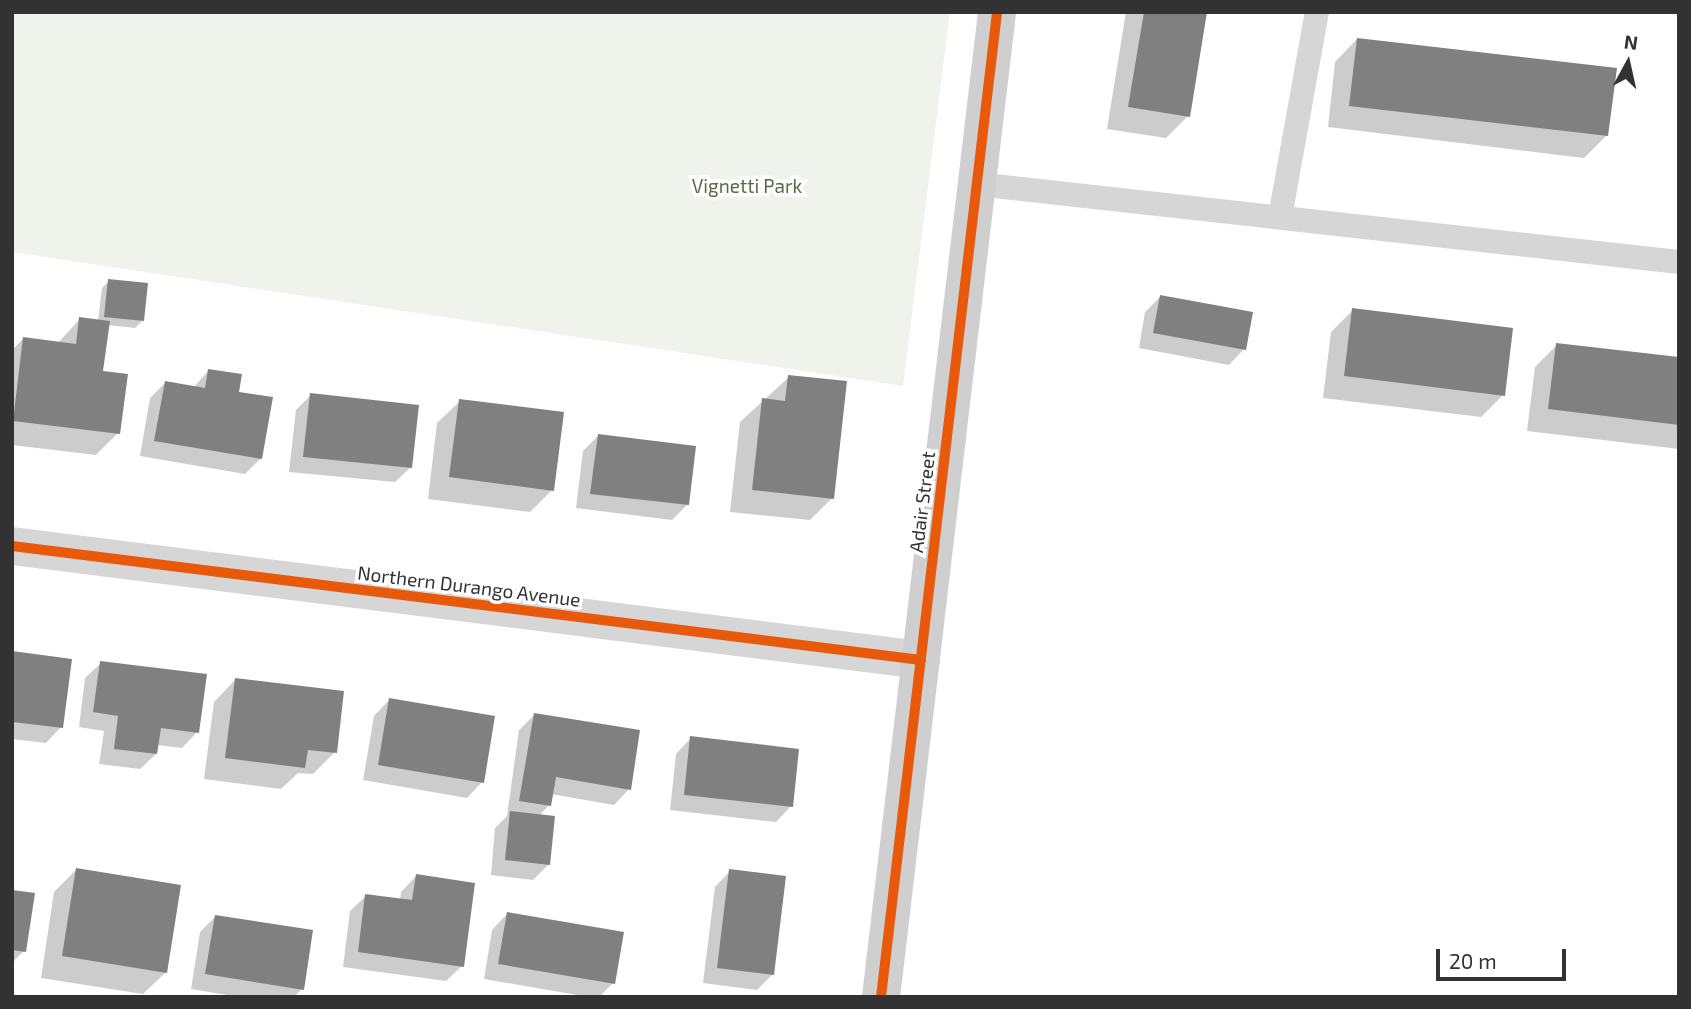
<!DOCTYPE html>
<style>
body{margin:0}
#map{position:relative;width:1691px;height:1009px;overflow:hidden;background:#fff;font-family:"Exo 2",sans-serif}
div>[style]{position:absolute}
.green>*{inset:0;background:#f0f3ec}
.shadow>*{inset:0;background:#0003}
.building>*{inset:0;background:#808080}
.lane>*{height:24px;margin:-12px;padding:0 12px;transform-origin:12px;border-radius:12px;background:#d6d6d6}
.street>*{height:38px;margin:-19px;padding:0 19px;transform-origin:19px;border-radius:19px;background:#d6d6d6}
.secondary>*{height:38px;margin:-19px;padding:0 19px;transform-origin:19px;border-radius:19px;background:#cfcfcf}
.cycleway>*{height:10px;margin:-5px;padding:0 5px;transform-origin:5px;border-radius:5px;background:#e8590c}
span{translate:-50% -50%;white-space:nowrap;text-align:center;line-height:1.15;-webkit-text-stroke:7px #fff;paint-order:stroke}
.park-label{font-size:19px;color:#576c42}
.street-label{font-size:19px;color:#323232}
.frame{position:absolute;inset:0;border:14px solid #323232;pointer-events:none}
.north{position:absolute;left:1593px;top:28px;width:70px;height:70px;-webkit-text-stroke:5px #fff;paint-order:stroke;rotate:8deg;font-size:19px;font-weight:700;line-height:28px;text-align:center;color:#323232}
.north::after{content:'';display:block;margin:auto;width:24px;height:32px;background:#323232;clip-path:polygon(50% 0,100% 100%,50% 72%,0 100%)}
.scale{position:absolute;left:1436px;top:949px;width:130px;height:32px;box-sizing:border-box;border:4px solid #323232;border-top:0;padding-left:9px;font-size:21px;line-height:24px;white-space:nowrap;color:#323232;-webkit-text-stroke:5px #fff;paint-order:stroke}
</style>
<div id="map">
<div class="green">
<i style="clip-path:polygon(12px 12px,950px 12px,903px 386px,12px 252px)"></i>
</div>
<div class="shadow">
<i style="clip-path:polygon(1126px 12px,1205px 12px,1188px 116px,1166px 138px,1107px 129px)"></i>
<i style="clip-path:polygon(1357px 39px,1607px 135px,1584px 158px,1328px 127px,1335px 62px)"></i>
<i style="clip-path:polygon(109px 281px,142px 321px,135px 328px,107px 325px,101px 373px,118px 433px,96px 455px,12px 445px,12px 350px,23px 339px,57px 344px,80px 319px,98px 321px,102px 288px)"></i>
<i style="clip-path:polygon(1160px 297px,1244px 349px,1229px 365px,1139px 348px,1145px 312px)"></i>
<i style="clip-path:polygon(1353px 310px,1503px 395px,1481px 417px,1323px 398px,1331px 332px)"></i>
<i style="clip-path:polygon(1557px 345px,1679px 359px,1679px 449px,1527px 431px,1535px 367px)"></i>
<i style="clip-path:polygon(209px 370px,237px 393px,261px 458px,245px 474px,140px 456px,150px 398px,165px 383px,193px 388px)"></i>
<i style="clip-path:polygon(789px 377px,832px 498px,810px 520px,730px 512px,740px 422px)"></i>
<i style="clip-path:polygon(311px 395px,411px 467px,395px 482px,289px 472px,296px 410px)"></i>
<i style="clip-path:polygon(460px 401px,552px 490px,530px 512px,428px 499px,437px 423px)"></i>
<i style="clip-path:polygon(598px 436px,688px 504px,672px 520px,576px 508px,583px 451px)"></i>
<i style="clip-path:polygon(12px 653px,61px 727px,46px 743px,12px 739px)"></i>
<i style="clip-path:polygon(101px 663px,197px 732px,182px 748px,157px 745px,156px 754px,140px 769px,99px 764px,104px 731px,79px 727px,85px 678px)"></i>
<i style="clip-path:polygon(236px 679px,335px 752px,313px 774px,298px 773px,281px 789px,204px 779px,214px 702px)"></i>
<i style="clip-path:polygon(389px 700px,482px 782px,467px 798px,363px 780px,374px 716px)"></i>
<i style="clip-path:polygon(534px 715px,629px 789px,614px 805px,551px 794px,549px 805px,539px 816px,549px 864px,533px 880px,491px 875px,495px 828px,507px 816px,519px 730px)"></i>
<i style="clip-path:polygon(691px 738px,791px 806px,776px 822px,670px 810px,676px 754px)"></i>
<i style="clip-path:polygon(76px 870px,166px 972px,143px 994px,41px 978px,54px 892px)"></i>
<i style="clip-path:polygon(730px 871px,773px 974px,757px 990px,703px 983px,715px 887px)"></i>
<i style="clip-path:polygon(416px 876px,462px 966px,446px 981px,343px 967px,350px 911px,366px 896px,400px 900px,401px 892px)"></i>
<i style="clip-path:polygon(12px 892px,24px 951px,12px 963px)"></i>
<i style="clip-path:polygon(507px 914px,613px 983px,599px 997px,589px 997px,484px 979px,492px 930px)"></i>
<i style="clip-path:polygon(215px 917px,302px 989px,294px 997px,239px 997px,191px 989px,200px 932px)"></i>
</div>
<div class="building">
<i style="clip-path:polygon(1144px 12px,1207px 12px,1190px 117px,1128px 107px)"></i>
<i style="clip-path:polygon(1357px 38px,1617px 68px,1608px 136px,1349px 106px)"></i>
<i style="clip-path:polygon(108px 279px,148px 283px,144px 321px,104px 317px)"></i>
<i style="clip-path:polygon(1160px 295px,1253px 312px,1246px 350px,1153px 333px)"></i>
<i style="clip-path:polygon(1352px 308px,1513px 328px,1505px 396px,1344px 376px)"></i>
<i style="clip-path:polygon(79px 317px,110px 321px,103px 371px,128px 374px,120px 434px,13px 421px,23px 337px,76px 344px)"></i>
<i style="clip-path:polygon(1556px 343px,1679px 357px,1679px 425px,1548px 409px)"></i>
<i style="clip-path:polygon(208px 369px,242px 374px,239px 392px,273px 397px,262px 459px,154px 441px,165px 381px,205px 388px)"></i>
<i style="clip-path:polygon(788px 375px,847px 381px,834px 499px,752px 490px,762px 398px,785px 401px)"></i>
<i style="clip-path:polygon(310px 393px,419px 405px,412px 468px,303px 457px)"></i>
<i style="clip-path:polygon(459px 399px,564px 412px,554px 491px,449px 477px)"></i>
<i style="clip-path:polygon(598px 434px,696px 446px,689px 505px,590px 494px)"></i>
<i style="clip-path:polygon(12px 651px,72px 659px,63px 728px,12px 722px)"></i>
<i style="clip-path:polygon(100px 661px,207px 674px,199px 733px,161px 728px,157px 754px,114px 749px,118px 716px,93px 712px)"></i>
<i style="clip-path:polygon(235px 678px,344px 691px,337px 753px,308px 750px,305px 768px,225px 758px)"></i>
<i style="clip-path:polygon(389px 698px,495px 716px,484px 783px,378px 765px)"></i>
<i style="clip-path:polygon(534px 713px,640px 730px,631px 790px,556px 777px,551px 806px,519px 801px)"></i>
<i style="clip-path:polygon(690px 736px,799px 749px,793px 807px,684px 795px)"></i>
<i style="clip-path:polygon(510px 811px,555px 816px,550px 865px,505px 860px)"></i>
<i style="clip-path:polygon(76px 868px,181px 885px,167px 973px,62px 956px)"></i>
<i style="clip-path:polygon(729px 869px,786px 876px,774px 975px,717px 968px)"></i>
<i style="clip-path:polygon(416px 874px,475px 883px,464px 967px,358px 952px,365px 894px,412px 900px)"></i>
<i style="clip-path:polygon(12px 890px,35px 893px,26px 952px,12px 950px)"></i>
<i style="clip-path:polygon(507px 912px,624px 932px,615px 984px,498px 964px)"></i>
<i style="clip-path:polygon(215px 915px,313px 930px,304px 990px,205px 974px)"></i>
</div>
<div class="lane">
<i style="left:977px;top:184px;width:706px;rotate:6.34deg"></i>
<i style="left:1280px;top:217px;width:208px;rotate:-79.8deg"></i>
</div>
<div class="street">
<i style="left:12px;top:546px;width:916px;rotate:7.15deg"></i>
</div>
<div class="secondary">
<i style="left:881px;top:997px;width:992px;rotate:-83.28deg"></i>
</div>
<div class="cycleway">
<i style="left:12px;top:546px;width:916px;rotate:7.15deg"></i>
<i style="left:881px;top:997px;width:992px;rotate:-83.28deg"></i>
</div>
<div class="park-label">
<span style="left:747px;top:186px">Vignetti Park</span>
</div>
<div class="street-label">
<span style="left:922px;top:502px;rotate:-83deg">Adair Street</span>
<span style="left:469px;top:586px;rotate:7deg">Northern Durango Avenue</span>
</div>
<div class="frame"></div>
<div class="north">N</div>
<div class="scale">20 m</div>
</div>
